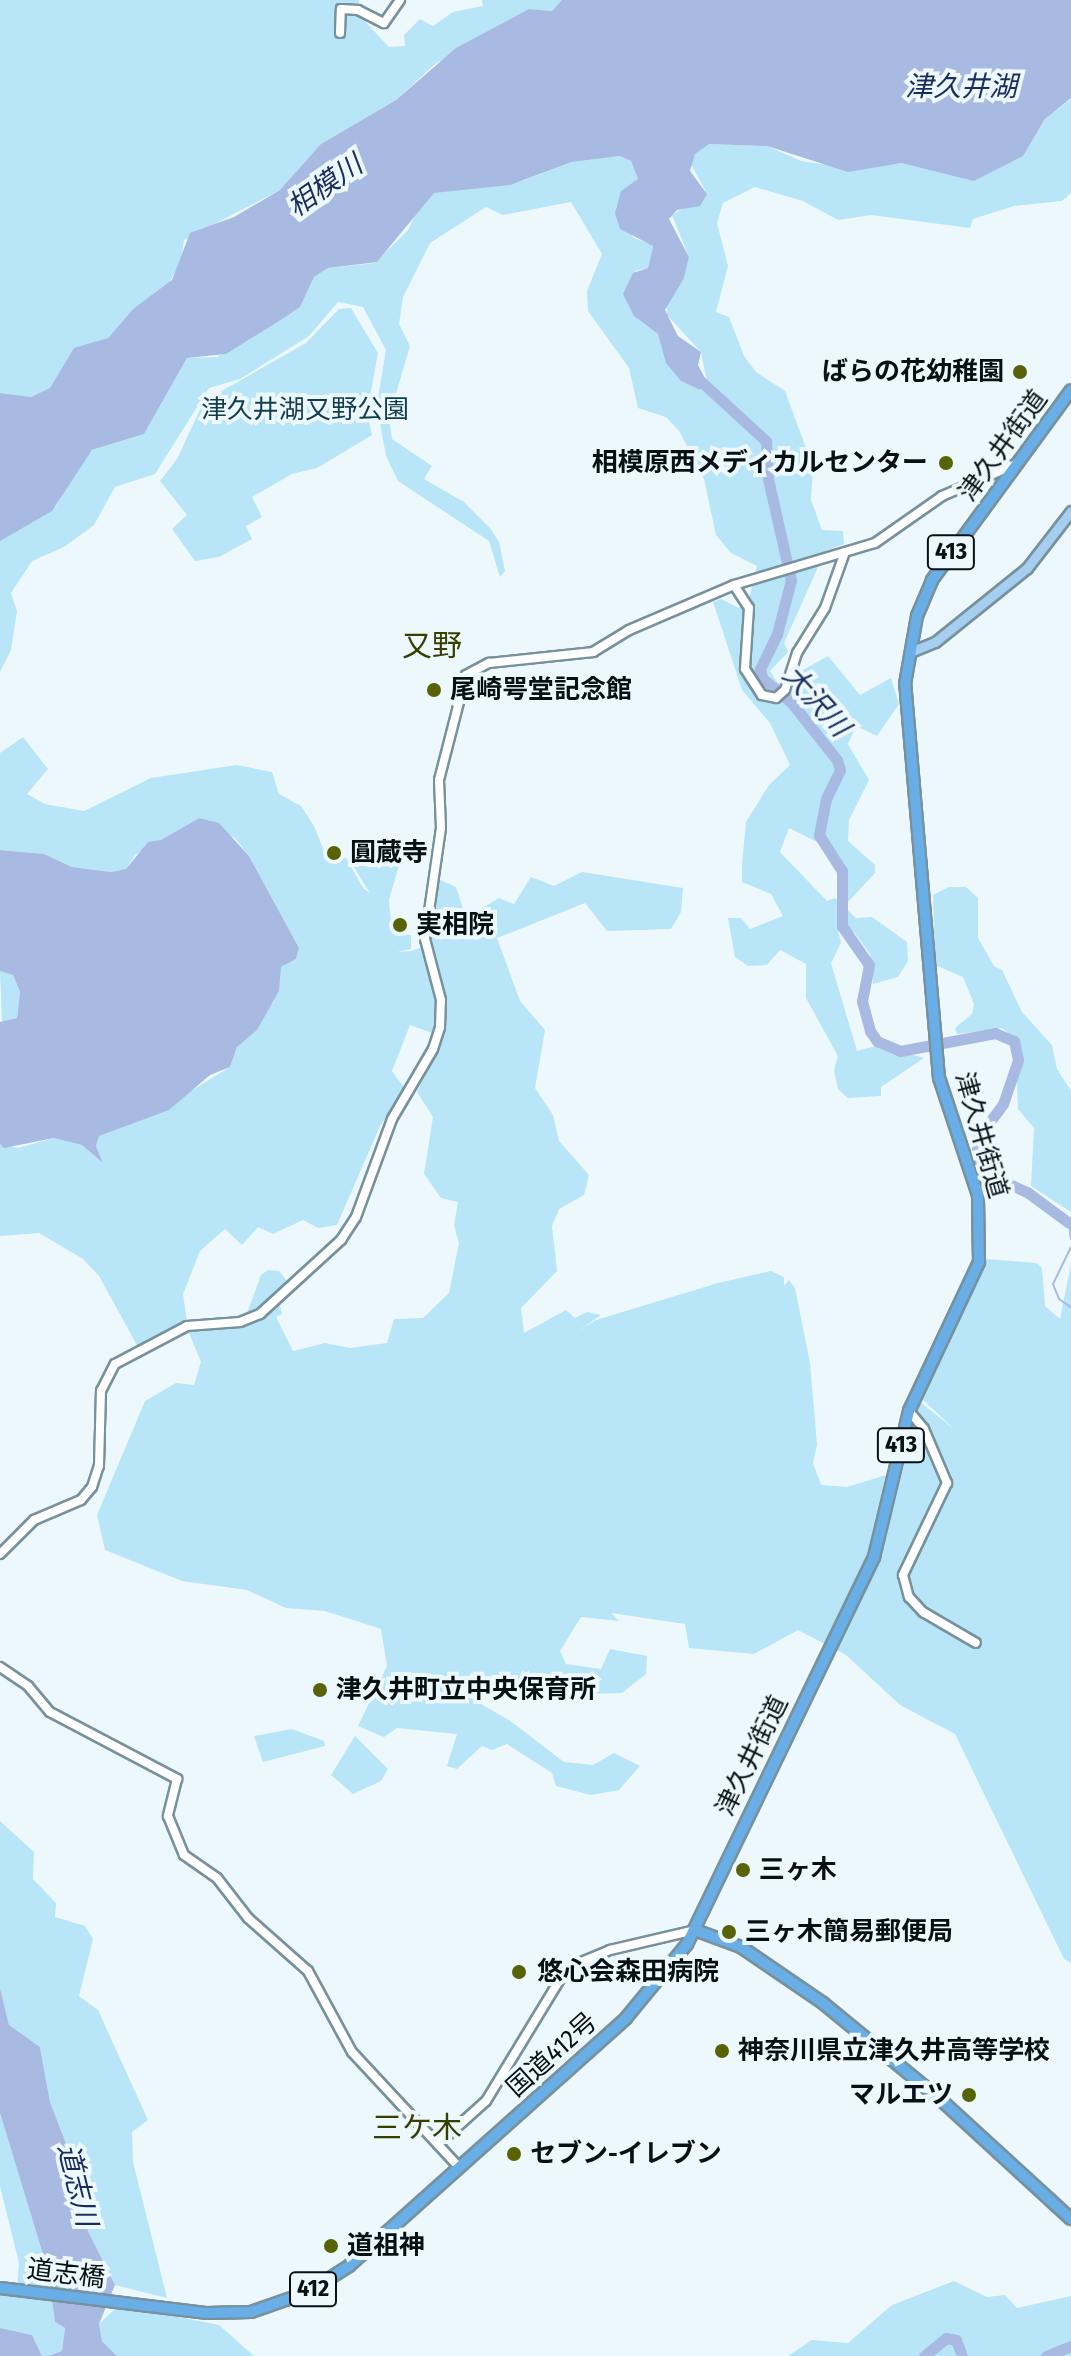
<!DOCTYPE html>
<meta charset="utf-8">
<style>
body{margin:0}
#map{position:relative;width:1071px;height:2356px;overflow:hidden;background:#edf8fd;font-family:"Fira Sans Condensed","Noto Sans JP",sans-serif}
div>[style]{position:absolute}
.green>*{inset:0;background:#b8e5f7}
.water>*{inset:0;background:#a8bae1}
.stream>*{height:2px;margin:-1px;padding:0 1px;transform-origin:1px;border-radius:1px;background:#a8bae1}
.river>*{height:11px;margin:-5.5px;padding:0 5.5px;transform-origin:5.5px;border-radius:5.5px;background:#a8bae1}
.roads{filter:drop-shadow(2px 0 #77929c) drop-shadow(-2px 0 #77929c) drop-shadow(0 2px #77929c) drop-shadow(0 -2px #77929c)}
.secondary>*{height:8px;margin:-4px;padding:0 4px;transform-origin:4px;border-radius:4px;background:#fff}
.primary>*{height:9px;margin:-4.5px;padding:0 4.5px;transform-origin:4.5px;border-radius:4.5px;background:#a5cef1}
.highway>*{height:10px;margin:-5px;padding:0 5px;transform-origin:5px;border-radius:5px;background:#69aee7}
.dots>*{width:22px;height:22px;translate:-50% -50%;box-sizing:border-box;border:4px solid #edf8fd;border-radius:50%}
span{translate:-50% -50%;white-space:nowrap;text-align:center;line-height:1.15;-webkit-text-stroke:8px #edf8fd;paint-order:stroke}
.shield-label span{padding:2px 6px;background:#edf8fd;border:2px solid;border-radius:6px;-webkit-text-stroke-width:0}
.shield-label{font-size:24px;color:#071114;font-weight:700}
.poi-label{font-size:26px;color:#071114;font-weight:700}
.right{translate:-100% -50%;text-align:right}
.left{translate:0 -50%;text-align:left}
.park-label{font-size:26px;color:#113d4c}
.street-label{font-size:26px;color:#071114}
.water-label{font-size:28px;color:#1b2d5d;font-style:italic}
.quarter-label{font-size:30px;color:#373f01}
</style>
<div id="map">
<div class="green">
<i style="clip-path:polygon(0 0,359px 0,360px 16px,389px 47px,405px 46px,404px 35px,420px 19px,433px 26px,453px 12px,483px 6px,482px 0,562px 0,552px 11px,529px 9px,435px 64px,396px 100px,331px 138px,280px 190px,184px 240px,181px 261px,168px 285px,133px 309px,108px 338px,64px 367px,51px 388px,31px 397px,0 393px)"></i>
<i style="clip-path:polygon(1071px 99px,1071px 193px,1062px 201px,1014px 206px,973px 219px,970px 228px,871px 215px,838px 220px,803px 201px,755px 187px,723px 203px,717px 223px,728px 266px,716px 312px,729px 317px,744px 356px,756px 372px,785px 391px,813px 467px,811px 500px,822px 530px,843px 531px,844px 544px,825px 551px,810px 585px,784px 643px,788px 652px,770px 671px,777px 682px,788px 686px,801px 671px,828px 656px,860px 695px,891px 678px,899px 704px,877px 736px,856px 726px,848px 744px,869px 780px,849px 820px,848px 841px,875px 865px,875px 873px,848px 902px,839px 892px,844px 869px,829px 848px,789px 828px,780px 852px,827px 901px,835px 898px,856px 918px,872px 917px,907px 942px,908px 961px,898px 977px,873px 984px,870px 954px,854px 932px,838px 930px,841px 943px,831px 963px,857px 1051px,879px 1045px,924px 1058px,881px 1087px,881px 1096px,848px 1098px,838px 1089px,834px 1070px,838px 1056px,806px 998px,806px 964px,780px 950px,767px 965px,748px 966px,735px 957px,728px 918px,741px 918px,750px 929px,783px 916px,771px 894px,742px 882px,742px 864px,746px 822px,769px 785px,790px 765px,770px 723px,742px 690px,713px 602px,721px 599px,739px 608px,749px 600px,757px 566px,731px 553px,716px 535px,704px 479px,679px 431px,666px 417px,638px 408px,629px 368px,588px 311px,587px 291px,602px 254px,571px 202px,503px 215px,486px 207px,430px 243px,403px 297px,399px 324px,410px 346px,389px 417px,392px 439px,432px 466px,424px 479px,464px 502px,490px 528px,499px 542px,505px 571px,500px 577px,489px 541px,398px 481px,386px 456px,381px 429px,378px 398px,386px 350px,363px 307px,338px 302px,309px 336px,240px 379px,209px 388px,155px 474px,115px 487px,94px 525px,64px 547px,32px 561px,11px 593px,17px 611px,11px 650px,0 672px,0 540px,56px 506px,79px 464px,93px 450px,144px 434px,187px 358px,217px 357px,287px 316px,300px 307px,314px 277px,328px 268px,375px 263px,408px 230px,420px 205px,434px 193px,525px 180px,572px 162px,620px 156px,631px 161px,638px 179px,616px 207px,617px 218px,634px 238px,653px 245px,648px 268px,635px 271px,634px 316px,658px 334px,681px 381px,700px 390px,707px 382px,701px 352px,667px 315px,667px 303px,684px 278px,689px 257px,672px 215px,707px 194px,690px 162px,695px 154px,708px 144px,767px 146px,801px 161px,857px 169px,900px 163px,976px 179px,1023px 155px,1046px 118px)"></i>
<i style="clip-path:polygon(351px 308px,378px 353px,367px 414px,372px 435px,317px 468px,292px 474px,252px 497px,262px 517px,246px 526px,252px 539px,219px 557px,195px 561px,172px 529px,187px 515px,160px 481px,177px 459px,204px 401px,306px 343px,339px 309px)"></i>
<i style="clip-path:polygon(evenodd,23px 737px,48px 769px,27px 794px,45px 804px,84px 811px,151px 778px,237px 765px,272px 772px,279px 794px,301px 806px,314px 826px,328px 861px,346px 858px,363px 888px,370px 893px,352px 864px,377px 840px,381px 860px,401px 858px,389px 900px,392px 934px,411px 935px,411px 949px,397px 952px,412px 951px,429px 944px,436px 878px,456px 887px,466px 918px,499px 898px,514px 904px,531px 877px,554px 886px,582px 872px,683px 888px,681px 912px,671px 929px,607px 931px,585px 903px,497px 938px,520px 1001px,545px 1030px,535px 1088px,553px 1115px,559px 1141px,589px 1175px,584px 1195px,559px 1209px,552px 1226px,557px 1271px,521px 1308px,524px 1333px,566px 1310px,575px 1318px,587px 1312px,601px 1315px,577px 1332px,596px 1320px,718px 1283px,771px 1271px,784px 1277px,784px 1286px,789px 1280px,795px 1288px,810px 1363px,817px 1445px,813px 1463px,821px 1485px,847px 1487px,886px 1475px,884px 1483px,899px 1481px,919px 1401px,955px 1430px,921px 1398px,987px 1259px,1036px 1263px,1042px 1268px,1045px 1306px,1060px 1319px,1071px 1264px,1071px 1963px,1064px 1959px,955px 1734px,900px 1705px,846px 1655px,798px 1630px,754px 1654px,689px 1648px,685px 1624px,611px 1613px,619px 1621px,581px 1617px,560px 1651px,566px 1664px,601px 1669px,610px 1649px,647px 1656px,646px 1674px,622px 1693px,544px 1695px,518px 1683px,471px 1673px,458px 1691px,509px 1720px,564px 1762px,593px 1765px,614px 1753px,640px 1766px,619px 1790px,591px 1795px,556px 1786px,552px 1773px,507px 1744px,492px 1750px,482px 1746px,457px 1769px,447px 1766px,457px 1734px,397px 1728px,384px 1737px,358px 1726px,387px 1666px,381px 1629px,325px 1611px,286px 1608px,247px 1590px,182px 1581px,105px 1550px,97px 1515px,145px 1401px,176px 1383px,194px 1385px,201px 1362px,189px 1333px,150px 1349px,138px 1347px,99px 1276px,83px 1259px,39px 1233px,0 1236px,0 1144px,18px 1148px,54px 1138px,82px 1145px,103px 1163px,96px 1146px,99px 1136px,150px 1116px,230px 1067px,237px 1047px,274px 1001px,281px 967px,296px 959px,299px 948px,249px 856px,235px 838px,199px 818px,135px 855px,126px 869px,111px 872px,72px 867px,44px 854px,0 850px,0 753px,23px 737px,410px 1025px,443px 1037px,417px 1092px,433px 1117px,424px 1174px,441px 1198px,458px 1202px,454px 1225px,459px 1243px,449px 1293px,423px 1318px,394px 1319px,387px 1343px,350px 1348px,325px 1343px,293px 1351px,276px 1317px,282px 1314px,277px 1295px,290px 1285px,279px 1271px,268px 1270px,261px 1275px,242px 1327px,199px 1331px,187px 1322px,183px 1294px,200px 1251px,225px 1229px,242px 1245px,258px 1227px,273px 1234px,303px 1220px,318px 1228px,337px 1225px,380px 1126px,406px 1090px,392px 1071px,410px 1025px)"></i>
<i style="clip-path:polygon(949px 887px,966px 887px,978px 898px,978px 938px,994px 966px,1002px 970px,1022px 1012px,1052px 1045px,1057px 1069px,1071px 1091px,1071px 1212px,1031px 1186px,1034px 1128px,1018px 1109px,1015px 1039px,1002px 1028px,957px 1034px,955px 1028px,972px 1014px,974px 1004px,963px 977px,935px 965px,933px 895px)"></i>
<i style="clip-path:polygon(0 971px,13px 975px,20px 992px,17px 1018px,2px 1022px)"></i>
<i style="clip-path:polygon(292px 1729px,324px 1741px,325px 1746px,263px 1762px,254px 1736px)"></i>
<i style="clip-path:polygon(355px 1736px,388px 1769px,381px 1781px,353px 1794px,331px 1775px)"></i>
<i style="clip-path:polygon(0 1821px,34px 1852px,33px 1879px,56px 1903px,55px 1917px,85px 1926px,93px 1939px,79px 1996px,98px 2010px,148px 2120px,132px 2132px,133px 2162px,167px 2298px,115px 2285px,88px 2231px,76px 2168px,50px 2102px,40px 2047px,9px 2025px,0 1988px)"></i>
<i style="clip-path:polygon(0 2113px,48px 2271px,55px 2322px,65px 2328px,62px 2351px,48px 2356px,42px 2356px,32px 2335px,0 2328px,0 2287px,17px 2288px,19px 2263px,0 2186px)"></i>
<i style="clip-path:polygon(954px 2281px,987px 2297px,1005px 2295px,1017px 2308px,1071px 2296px,1071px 2356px,788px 2356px,812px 2340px,848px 2343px,892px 2305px)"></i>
<i style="clip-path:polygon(119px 2305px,219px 2325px,254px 2356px,117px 2356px,102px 2341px,99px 2324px)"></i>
</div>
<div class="water">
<i style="clip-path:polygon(562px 0,1071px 0,1071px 98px,1045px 119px,1023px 156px,974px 181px,901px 163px,848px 172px,767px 146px,709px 144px,695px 154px,690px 171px,707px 194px,700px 206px,677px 210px,669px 219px,689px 257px,684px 278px,665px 310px,678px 336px,701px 352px,698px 365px,707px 382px,700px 390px,681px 381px,666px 363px,658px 334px,634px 316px,623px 294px,633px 273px,648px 268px,653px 246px,620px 229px,615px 213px,621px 191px,638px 179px,631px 161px,620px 156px,572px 162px,510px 185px,434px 193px,377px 262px,328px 268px,314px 277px,300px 307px,287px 316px,226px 354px,187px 358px,144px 434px,92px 450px,52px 511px,0 541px,0 393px,31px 397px,50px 388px,74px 348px,108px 338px,133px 309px,172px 280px,190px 233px,234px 217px,280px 190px,321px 144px,396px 100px,456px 48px,529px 9px,552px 11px)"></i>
<i style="clip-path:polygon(199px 818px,219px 823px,249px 856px,299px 948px,296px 959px,281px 967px,279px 991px,257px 1030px,237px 1047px,230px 1067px,210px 1075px,169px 1110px,99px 1136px,96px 1146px,103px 1163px,82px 1145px,54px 1138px,4px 1148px,0 1144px,0 1022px,17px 1018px,20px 992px,13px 975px,0 971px,0 850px,44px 854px,72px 867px,111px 872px,126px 869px,148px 842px,161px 840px)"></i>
<i style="clip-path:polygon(0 1988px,9px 2025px,40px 2047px,50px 2102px,76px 2169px,88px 2231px,115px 2285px,99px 2324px,102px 2341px,117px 2356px,48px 2356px,62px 2351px,65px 2328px,55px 2322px,48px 2271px,0 2113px)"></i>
<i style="clip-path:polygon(0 2328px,32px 2335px,42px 2356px,0 2356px)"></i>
</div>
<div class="stream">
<i style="left:1069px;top:1223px;width:16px;rotate:83deg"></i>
<i style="left:1071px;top:1247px;width:41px;rotate:115.9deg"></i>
<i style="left:1053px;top:1284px;width:16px;rotate:68deg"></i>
<i style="left:1059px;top:1299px;width:14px;rotate:34deg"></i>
</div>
<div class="river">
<i style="left:694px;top:375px;width:98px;rotate:42.5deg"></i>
<i style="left:766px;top:441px;width:38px;rotate:87deg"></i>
<i style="left:768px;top:479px;width:104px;rotate:77.2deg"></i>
<i style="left:791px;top:580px;width:56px;rotate:104.5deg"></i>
<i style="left:777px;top:634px;width:39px;rotate:116deg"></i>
<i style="left:760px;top:669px;width:9px;rotate:77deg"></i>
<i style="left:762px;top:678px;width:38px;rotate:40deg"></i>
<i style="left:791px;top:702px;width:74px;rotate:51.6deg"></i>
<i style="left:837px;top:760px;width:10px;rotate:73deg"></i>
<i style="left:840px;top:770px;width:32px;rotate:116deg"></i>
<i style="left:826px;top:799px;width:37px;rotate:101deg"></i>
<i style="left:819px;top:835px;width:43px;rotate:57.4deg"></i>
<i style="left:842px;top:871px;width:55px;rotate:90deg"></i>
<i style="left:842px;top:926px;width:47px;rotate:55.3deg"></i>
<i style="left:869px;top:965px;width:37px;rotate:101deg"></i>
<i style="left:862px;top:1001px;width:31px;rotate:75deg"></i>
<i style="left:870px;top:1031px;width:12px;rotate:55deg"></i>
<i style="left:877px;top:1041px;width:25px;rotate:23deg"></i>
<i style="left:900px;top:1051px;width:97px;rotate:-10.7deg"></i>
<i style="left:995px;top:1033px;width:21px;rotate:23deg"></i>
<i style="left:1014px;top:1041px;width:19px;rotate:78deg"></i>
<i style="left:1018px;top:1060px;width:46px;rotate:108.8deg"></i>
<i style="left:1003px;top:1104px;width:44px;rotate:126.6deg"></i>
<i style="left:977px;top:1139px;width:24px;rotate:90deg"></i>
<i style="left:977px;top:1163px;width:10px;rotate:61deg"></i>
<i style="left:982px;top:1172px;width:49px;rotate:24deg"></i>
<i style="left:1027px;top:1192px;width:52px;rotate:36.4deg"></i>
<i style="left:924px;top:2356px;width:28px;rotate:-39deg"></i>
<i style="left:946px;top:2338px;width:10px;rotate:11deg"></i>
<i style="left:956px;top:2340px;width:17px;rotate:69deg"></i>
<i style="left:1046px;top:2356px;width:27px;rotate:-22deg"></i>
</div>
<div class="roads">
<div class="secondary">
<i style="left:340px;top:33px;width:24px;rotate:-88deg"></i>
<i style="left:341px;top:9px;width:17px;rotate:3deg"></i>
<i style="left:358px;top:10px;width:29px;rotate:27deg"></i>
<i style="left:384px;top:23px;width:28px;rotate:-55deg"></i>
<i style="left:734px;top:585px;width:27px;rotate:57deg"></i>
<i style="left:749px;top:608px;width:61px;rotate:93.8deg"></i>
<i style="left:745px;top:669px;width:31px;rotate:57deg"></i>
<i style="left:762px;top:695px;width:14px;rotate:12deg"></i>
<i style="left:776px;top:698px;width:12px;rotate:-42deg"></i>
<i style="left:785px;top:690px;width:39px;rotate:-72deg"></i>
<i style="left:797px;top:653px;width:53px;rotate:-58.1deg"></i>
<i style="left:825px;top:608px;width:59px;rotate:-70.3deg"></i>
<i style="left:909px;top:1411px;width:23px;rotate:50deg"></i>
<i style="left:924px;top:1429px;width:59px;rotate:66.9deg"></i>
<i style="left:947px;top:1483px;width:102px;rotate:115.6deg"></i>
<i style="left:903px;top:1575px;width:23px;rotate:75deg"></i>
<i style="left:909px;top:1597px;width:21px;rotate:47deg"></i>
<i style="left:923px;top:1612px;width:61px;rotate:30.3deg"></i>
<i style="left:0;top:1554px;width:48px;rotate:-45deg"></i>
<i style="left:34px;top:1520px;width:51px;rotate:-23.1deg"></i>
<i style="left:81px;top:1500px;width:17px;rotate:-50deg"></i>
<i style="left:92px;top:1487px;width:22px;rotate:-72deg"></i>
<i style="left:99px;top:1466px;width:75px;rotate:-88.5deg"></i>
<i style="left:101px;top:1391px;width:30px;rotate:-63deg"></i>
<i style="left:115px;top:1364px;width:81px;rotate:-27.8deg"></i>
<i style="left:187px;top:1326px;width:53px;rotate:-4.3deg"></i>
<i style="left:240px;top:1322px;width:22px;rotate:-22deg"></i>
<i style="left:260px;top:1314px;width:110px;rotate:-42.4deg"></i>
<i style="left:341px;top:1240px;width:27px;rotate:-57deg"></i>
<i style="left:356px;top:1217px;width:104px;rotate:-69.8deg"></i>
<i style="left:392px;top:1119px;width:81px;rotate:-59.6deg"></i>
<i style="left:433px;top:1049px;width:23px;rotate:-72deg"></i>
<i style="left:440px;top:1027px;width:27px;rotate:-88deg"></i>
<i style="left:441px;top:1000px;width:63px;rotate:-104.7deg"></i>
<i style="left:425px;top:939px;width:112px;rotate:-81.8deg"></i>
<i style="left:441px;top:828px;width:48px;rotate:-92.4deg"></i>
<i style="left:439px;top:780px;width:108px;rotate:-75.6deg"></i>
<i style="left:466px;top:675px;width:26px;rotate:-28deg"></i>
<i style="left:489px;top:663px;width:105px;rotate:-6deg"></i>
<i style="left:593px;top:652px;width:42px;rotate:-31.4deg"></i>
<i style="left:629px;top:630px;width:114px;rotate:-23.2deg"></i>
<i style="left:734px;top:585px;width:147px;rotate:-16.6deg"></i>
<i style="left:875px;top:543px;width:82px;rotate:-35deg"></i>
<i style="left:942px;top:496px;width:81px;rotate:-23.4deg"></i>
<i style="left:0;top:1667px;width:34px;rotate:34deg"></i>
<i style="left:28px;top:1686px;width:34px;rotate:50deg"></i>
<i style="left:50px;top:1712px;width:144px;rotate:27.8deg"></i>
<i style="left:177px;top:1779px;width:38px;rotate:104deg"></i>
<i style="left:168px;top:1816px;width:42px;rotate:67.7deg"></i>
<i style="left:184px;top:1855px;width:40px;rotate:34.9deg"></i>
<i style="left:217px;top:1878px;width:51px;rotate:52.2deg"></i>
<i style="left:248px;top:1918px;width:80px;rotate:41.5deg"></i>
<i style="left:308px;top:1971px;width:92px;rotate:61.5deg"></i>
<i style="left:352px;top:2052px;width:157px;rotate:47.1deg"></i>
<i style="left:438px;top:2144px;width:64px;rotate:-41.9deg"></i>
<i style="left:486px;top:2101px;width:156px;rotate:-58.7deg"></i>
<i style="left:567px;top:1968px;width:47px;rotate:-22.7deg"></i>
<i style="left:610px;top:1950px;width:87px;rotate:-13.2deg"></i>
</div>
<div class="primary">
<i style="left:910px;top:652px;width:27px;rotate:-22deg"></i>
<i style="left:935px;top:642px;width:118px;rotate:-38.8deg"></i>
<i style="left:1027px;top:568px;width:72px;rotate:-52.3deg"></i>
</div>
<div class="highway">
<i style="left:695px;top:1930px;width:49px;rotate:20.3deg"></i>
<i style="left:741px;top:1947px;width:99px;rotate:34.3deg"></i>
<i style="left:823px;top:2003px;width:153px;rotate:39.4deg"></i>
<i style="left:941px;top:2100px;width:176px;rotate:42.5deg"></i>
<i style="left:0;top:2288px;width:209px;rotate:6.9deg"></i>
<i style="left:207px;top:2313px;width:44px;rotate:-1.3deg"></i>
<i style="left:251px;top:2312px;width:60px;rotate:-19.3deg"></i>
<i style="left:308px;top:2292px;width:49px;rotate:-32.4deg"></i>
<i style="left:349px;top:2266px;width:372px;rotate:-41.8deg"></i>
<i style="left:626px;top:2018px;width:96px;rotate:-50.5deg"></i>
<i style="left:687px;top:1944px;width:430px;rotate:-64.2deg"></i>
<i style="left:874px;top:1557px;width:150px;rotate:-76.5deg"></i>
<i style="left:909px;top:1411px;width:165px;rotate:-64.8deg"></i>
<i style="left:979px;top:1262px;width:67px;rotate:-90.9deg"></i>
<i style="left:978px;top:1195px;width:123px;rotate:-108.4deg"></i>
<i style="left:939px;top:1078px;width:395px;rotate:-94.9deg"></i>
<i style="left:905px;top:684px;width:69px;rotate:-80deg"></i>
<i style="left:917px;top:616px;width:39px;rotate:-67deg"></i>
<i style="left:932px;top:580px;width:235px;rotate:-53.8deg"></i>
</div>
</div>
<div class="dots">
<i style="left:1020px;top:372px;background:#576304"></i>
<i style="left:946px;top:463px;background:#576304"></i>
<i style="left:434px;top:690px;background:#576304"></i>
<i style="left:334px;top:853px;background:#576304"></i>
<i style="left:400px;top:925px;background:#576304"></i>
<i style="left:320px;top:1690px;background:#576304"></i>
<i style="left:743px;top:1870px;background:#576304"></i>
<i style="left:729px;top:1932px;background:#576304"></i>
<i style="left:519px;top:1972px;background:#576304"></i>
<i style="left:722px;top:2051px;background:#576304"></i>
<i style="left:969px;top:2095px;background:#576304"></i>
<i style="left:514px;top:2154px;background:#576304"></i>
<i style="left:331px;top:2246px;background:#576304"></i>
</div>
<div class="shield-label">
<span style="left:951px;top:552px">413</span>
<span style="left:901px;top:1445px">413</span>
<span style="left:313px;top:2289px">412</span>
</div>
<div class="poi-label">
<span class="right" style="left:1004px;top:372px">ばらの花幼稚園</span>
<span class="right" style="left:928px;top:463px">相模原西メディカルセンター</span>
<span class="left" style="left:450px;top:690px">尾崎咢堂記念館</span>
<span class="left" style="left:350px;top:853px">圓蔵寺</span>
<span class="left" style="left:416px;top:925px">実相院</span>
<span class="left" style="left:336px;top:1690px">津久井町立中央保育所</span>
<span class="left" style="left:759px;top:1870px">三ヶ木</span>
<span class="left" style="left:745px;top:1932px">三ヶ木簡易郵便局</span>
<span class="left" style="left:537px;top:1972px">悠心会森田病院</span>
<span class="left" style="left:738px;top:2051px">神奈川県立津久井高等学校</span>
<span class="right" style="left:953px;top:2095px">マルエツ</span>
<span class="left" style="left:530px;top:2154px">セブン-イレブン</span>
<span class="left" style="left:347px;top:2246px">道祖神</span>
</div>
<div class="park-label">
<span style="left:305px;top:410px">津久井湖又野公園</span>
</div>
<div class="street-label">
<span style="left:1003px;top:446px;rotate:-54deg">津久井街道</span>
<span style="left:981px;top:1135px;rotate:74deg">津久井街道</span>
<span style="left:752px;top:1756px;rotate:-64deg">津久井街道</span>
<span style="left:552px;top:2055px;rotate:-42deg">国道412号</span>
<span style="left:66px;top:2274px;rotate:7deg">道志橋</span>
</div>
<div class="water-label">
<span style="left:961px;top:87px">津久井湖</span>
<span style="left:325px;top:186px;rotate:-35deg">相模川</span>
<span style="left:816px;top:701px;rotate:48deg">大沢川</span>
<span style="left:77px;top:2185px;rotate:76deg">道志川</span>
</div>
<div class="quarter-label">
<span style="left:432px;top:646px">又野</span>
<span style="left:417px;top:2128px">三ケ木</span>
</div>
</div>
